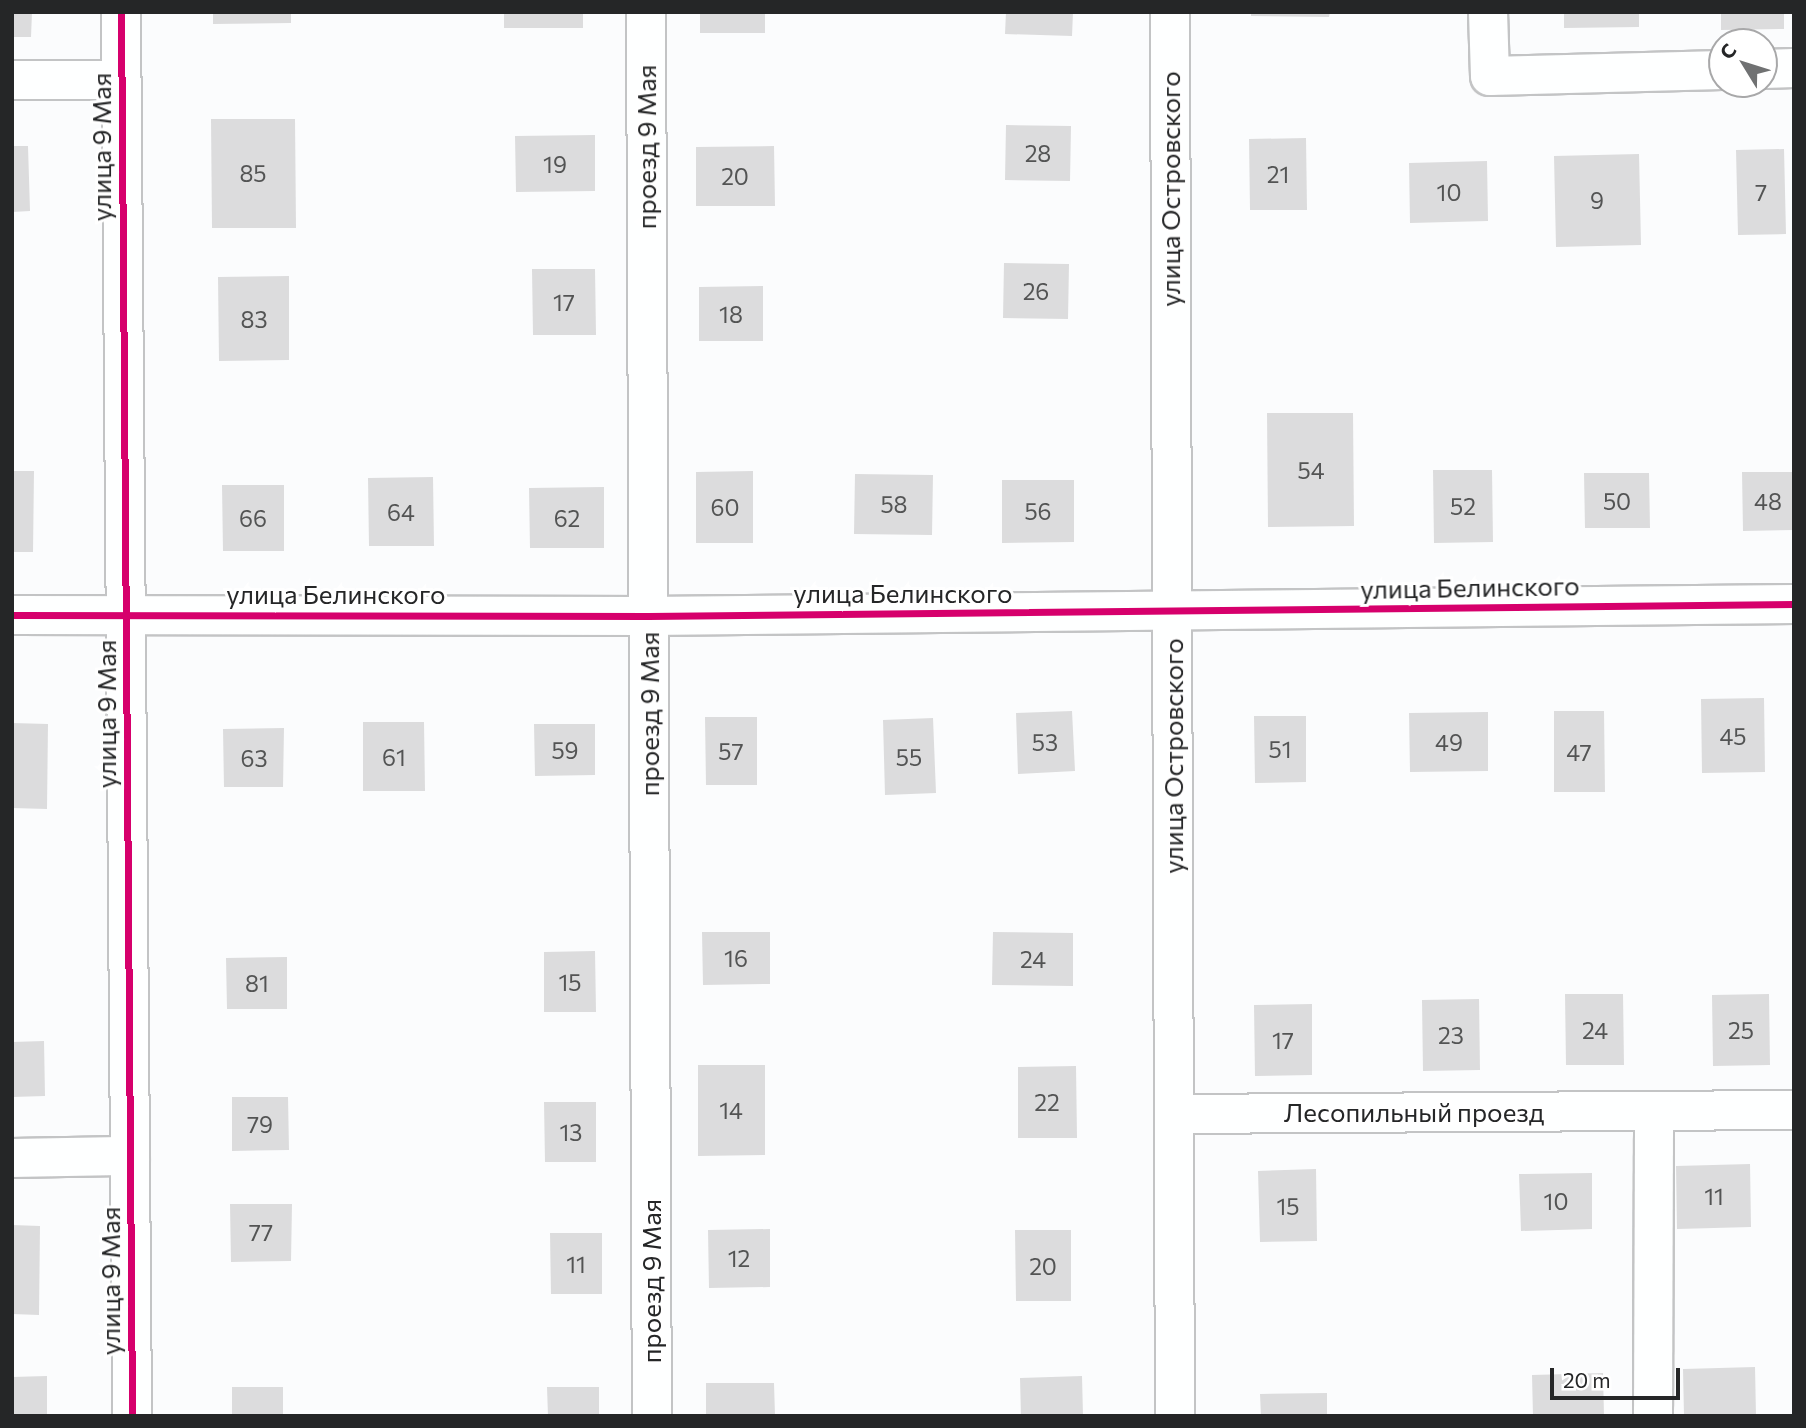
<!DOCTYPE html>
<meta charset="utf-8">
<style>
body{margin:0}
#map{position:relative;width:1806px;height:1428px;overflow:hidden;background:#fbfcfd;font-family:Commissioner,sans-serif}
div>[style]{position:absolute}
.building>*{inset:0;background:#dcdcdd}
.roads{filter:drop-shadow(2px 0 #c3c4c5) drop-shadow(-2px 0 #c3c4c5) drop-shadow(0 2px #c3c4c5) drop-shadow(0 -2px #c3c4c5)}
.street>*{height:38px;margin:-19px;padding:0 19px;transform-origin:19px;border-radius:19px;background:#feffff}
.cycleway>*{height:7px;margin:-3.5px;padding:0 3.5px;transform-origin:3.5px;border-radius:3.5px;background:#d6006c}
span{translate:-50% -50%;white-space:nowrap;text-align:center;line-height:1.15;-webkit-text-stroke:6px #fff;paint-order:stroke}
.number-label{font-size:23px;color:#535454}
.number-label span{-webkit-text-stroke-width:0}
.street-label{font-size:26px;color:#252627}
.frame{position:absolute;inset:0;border:14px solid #252627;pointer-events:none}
.north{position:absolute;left:1708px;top:28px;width:70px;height:70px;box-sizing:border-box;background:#fff;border:2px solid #a8a8a9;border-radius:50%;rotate:308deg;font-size:19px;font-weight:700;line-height:28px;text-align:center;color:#252627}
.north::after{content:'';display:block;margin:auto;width:24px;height:32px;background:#707172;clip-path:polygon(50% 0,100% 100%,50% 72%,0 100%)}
.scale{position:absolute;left:1550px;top:1368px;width:130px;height:32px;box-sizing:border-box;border:4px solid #252627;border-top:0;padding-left:9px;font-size:21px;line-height:24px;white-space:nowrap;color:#252627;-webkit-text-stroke:5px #fff;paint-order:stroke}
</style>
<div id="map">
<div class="building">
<i style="clip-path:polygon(12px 12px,32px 12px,31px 37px,12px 37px)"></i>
<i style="clip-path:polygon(213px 12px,291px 12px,291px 23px,213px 24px)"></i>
<i style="clip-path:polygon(504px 12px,583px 12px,583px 28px,504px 28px)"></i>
<i style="clip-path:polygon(700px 12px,765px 12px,765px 33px,700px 33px)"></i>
<i style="clip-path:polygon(1006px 12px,1073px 12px,1072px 36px,1005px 34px)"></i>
<i style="clip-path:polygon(1251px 12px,1330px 12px,1329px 17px,1251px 16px)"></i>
<i style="clip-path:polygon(1564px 12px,1639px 12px,1639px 27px,1564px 28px)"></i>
<i style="clip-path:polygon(1721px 12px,1784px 12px,1784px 29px,1721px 30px)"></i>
<i style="clip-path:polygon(211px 119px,295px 119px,296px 228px,212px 228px)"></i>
<i style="clip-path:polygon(1006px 125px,1071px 126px,1070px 181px,1005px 180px)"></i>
<i style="clip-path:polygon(595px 135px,595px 191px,516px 192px,515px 136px)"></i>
<i style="clip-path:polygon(1306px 138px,1307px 210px,1250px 210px,1249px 139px)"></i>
<i style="clip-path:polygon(12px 146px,28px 146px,30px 211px,12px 212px)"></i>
<i style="clip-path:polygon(774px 146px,775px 206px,696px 206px,696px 147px)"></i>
<i style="clip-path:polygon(1784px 149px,1786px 234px,1738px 235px,1736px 150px)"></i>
<i style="clip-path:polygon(1639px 154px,1641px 245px,1556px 247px,1554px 156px)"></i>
<i style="clip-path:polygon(1487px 161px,1488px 221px,1410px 223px,1409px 163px)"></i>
<i style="clip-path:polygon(1004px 263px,1069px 264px,1068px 319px,1003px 318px)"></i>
<i style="clip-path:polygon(532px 269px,595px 269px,596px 335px,533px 335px)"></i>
<i style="clip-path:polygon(289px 276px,289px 360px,219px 361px,218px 277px)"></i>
<i style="clip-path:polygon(763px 286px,763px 341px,699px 341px,699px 287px)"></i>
<i style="clip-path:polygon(1267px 413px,1353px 413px,1354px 526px,1268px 527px)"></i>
<i style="clip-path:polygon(1433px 470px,1492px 470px,1493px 542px,1434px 543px)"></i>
<i style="clip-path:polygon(12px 471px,34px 471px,33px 552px,12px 552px)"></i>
<i style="clip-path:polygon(753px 471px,753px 543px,696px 543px,696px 472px)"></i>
<i style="clip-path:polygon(1742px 472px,1794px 472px,1794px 530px,1743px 531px)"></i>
<i style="clip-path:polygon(1584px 473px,1649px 473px,1650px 528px,1585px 528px)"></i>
<i style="clip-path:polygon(855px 474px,933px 475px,932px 535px,854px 534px)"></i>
<i style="clip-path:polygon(433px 477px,434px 546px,369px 546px,368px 478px)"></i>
<i style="clip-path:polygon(1002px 480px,1074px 480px,1074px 542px,1002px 543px)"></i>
<i style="clip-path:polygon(222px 485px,284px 485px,284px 551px,223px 551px)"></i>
<i style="clip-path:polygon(604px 487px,604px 548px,530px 548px,529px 488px)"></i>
<i style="clip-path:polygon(1764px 698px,1765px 772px,1702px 773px,1701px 699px)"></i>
<i style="clip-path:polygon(1072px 711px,1075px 771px,1018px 774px,1016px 713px)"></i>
<i style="clip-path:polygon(1554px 711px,1604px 711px,1605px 792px,1554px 792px)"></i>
<i style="clip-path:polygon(1488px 712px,1488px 771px,1410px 772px,1409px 713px)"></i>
<i style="clip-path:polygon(1254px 716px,1306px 716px,1306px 782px,1255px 783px)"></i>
<i style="clip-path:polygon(705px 717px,757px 717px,757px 785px,706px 785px)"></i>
<i style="clip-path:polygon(933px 718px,936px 793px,885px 795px,883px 720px)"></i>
<i style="clip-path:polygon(363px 722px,424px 722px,425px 791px,363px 791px)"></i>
<i style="clip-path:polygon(12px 723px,48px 724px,47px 809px,12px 808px)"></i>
<i style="clip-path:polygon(534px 724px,595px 724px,595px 775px,535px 776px)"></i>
<i style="clip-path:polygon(284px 728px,283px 787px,224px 787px,223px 729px)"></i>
<i style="clip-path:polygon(702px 932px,770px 932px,770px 984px,703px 985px)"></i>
<i style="clip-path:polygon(993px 932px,1073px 933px,1073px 986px,992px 985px)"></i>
<i style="clip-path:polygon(595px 951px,596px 1012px,544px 1012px,544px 952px)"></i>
<i style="clip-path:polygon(287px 957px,287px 1009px,227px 1009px,226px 958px)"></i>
<i style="clip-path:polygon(1565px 994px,1623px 994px,1624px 1065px,1566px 1065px)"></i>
<i style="clip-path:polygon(1769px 994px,1770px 1065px,1713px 1066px,1712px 995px)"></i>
<i style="clip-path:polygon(1479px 999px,1480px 1070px,1423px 1071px,1422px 1000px)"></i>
<i style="clip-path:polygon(1312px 1004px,1312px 1075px,1255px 1076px,1254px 1005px)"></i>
<i style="clip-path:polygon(44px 1041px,45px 1096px,12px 1097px,12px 1042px)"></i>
<i style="clip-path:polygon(698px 1065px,765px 1065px,765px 1155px,698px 1156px)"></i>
<i style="clip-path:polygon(1076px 1066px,1077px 1138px,1018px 1138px,1018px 1067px)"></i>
<i style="clip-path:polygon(232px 1097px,288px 1097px,289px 1150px,232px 1151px)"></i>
<i style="clip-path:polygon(544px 1102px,596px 1102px,596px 1162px,545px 1162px)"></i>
<i style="clip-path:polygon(1750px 1164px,1751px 1227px,1677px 1229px,1676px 1166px)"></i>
<i style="clip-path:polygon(1316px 1169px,1317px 1241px,1260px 1242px,1258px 1171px)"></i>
<i style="clip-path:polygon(1592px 1173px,1592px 1229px,1521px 1231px,1519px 1174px)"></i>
<i style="clip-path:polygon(230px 1204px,292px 1204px,291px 1261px,231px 1262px)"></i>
<i style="clip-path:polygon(12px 1225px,40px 1226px,39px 1315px,12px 1314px)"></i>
<i style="clip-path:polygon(770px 1229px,770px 1287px,709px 1288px,708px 1230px)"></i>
<i style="clip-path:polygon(1015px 1230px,1071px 1230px,1071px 1301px,1016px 1301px)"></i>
<i style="clip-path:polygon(550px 1233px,602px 1233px,602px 1294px,551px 1294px)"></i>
<i style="clip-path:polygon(1755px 1367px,1756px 1416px,1684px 1416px,1683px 1369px)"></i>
<i style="clip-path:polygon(1603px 1373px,1604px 1416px,1533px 1416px,1532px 1375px)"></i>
<i style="clip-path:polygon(47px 1376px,47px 1416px,12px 1416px,12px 1377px)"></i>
<i style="clip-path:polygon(1082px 1376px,1083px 1416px,1021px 1416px,1020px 1378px)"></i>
<i style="clip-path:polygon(706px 1383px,774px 1383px,775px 1416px,706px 1416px)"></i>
<i style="clip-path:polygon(232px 1387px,283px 1387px,283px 1416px,232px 1416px)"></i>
<i style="clip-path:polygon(547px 1387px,599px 1387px,599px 1416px,548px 1416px)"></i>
<i style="clip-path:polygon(1327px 1393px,1327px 1416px,1261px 1416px,1260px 1394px)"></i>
</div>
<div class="roads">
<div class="street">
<i style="left:121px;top:12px;width:1404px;rotate:89.55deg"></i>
<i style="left:646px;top:12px;width:1404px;rotate:89.76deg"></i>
<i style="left:1170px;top:12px;width:1404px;rotate:89.8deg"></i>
<i style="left:1488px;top:12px;width:64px;rotate:88.2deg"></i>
<i style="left:1490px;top:76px;width:232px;rotate:-1.5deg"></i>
<i style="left:1764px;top:69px;width:30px;rotate:-2deg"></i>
<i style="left:12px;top:80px;width:109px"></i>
<i style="left:12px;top:615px;width:636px;rotate:0.09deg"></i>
<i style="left:648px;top:616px;width:1146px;rotate:-0.6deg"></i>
<i style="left:1174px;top:1114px;width:620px;rotate:-0.37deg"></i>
<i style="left:12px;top:1158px;width:118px;rotate:-1deg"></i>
<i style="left:1653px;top:1416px;width:305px;rotate:-89.8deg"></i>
</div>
</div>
<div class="cycleway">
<i style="left:121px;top:12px;width:1404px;rotate:89.55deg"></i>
<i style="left:12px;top:615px;width:636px;rotate:0.09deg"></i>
<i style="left:648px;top:616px;width:1146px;rotate:-0.6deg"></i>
</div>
<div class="number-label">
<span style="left:1038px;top:153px">28</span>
<span style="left:555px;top:164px">19</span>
<span style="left:253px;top:173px">85</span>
<span style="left:1278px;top:174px">21</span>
<span style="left:735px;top:176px">20</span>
<span style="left:1449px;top:192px">10</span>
<span style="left:1761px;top:192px">7</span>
<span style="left:1597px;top:200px">9</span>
<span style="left:1036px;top:291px">26</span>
<span style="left:564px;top:302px">17</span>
<span style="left:731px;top:314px">18</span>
<span style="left:254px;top:319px">83</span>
<span style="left:1311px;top:470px">54</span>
<span style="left:1617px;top:501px">50</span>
<span style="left:1768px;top:501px">48</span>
<span style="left:894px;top:504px">58</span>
<span style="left:1463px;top:506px">52</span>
<span style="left:725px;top:507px">60</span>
<span style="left:1038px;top:511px">56</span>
<span style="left:401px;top:512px">64</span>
<span style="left:253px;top:518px">66</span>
<span style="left:567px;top:518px">62</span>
<span style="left:1733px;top:736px">45</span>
<span style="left:1045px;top:742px">53</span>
<span style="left:1449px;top:742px">49</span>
<span style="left:1280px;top:749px">51</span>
<span style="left:565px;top:750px">59</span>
<span style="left:731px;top:751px">57</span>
<span style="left:1579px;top:752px">47</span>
<span style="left:394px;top:757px">61</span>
<span style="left:909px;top:757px">55</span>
<span style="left:254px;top:758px">63</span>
<span style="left:736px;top:958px">16</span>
<span style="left:1033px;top:959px">24</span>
<span style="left:570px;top:982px">15</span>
<span style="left:257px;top:983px">81</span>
<span style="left:1595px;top:1030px">24</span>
<span style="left:1741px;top:1030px">25</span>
<span style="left:1451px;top:1035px">23</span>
<span style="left:1283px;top:1040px">17</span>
<span style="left:1047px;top:1102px">22</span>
<span style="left:731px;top:1110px">14</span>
<span style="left:260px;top:1124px">79</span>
<span style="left:571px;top:1132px">13</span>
<span style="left:1714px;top:1196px">11</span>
<span style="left:1556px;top:1201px">10</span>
<span style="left:1288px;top:1206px">15</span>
<span style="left:261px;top:1232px">77</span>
<span style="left:739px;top:1258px">12</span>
<span style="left:576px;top:1264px">11</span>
<span style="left:1043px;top:1266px">20</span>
</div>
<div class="street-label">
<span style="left:101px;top:147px;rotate:-90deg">улица 9 Мая</span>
<span style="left:646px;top:147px;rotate:-90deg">проезд 9 Мая</span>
<span style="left:1170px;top:189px;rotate:-90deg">улица Островского</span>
<span style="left:1470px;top:587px;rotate:-1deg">улица Белинского</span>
<span style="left:903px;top:593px">улица Белинского</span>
<span style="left:336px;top:594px">улица Белинского</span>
<span style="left:106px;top:714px;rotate:-90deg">улица 9 Мая</span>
<span style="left:649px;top:714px;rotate:-90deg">проезд 9 Мая</span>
<span style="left:1173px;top:756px;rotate:-90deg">улица Островского</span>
<span style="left:1414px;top:1112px">Лесопильный проезд</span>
<span style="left:110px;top:1281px;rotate:-90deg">улица 9 Мая</span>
<span style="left:651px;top:1281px;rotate:-90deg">проезд 9 Мая</span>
</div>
<div class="frame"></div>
<div class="north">С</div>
<div class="scale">20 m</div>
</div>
